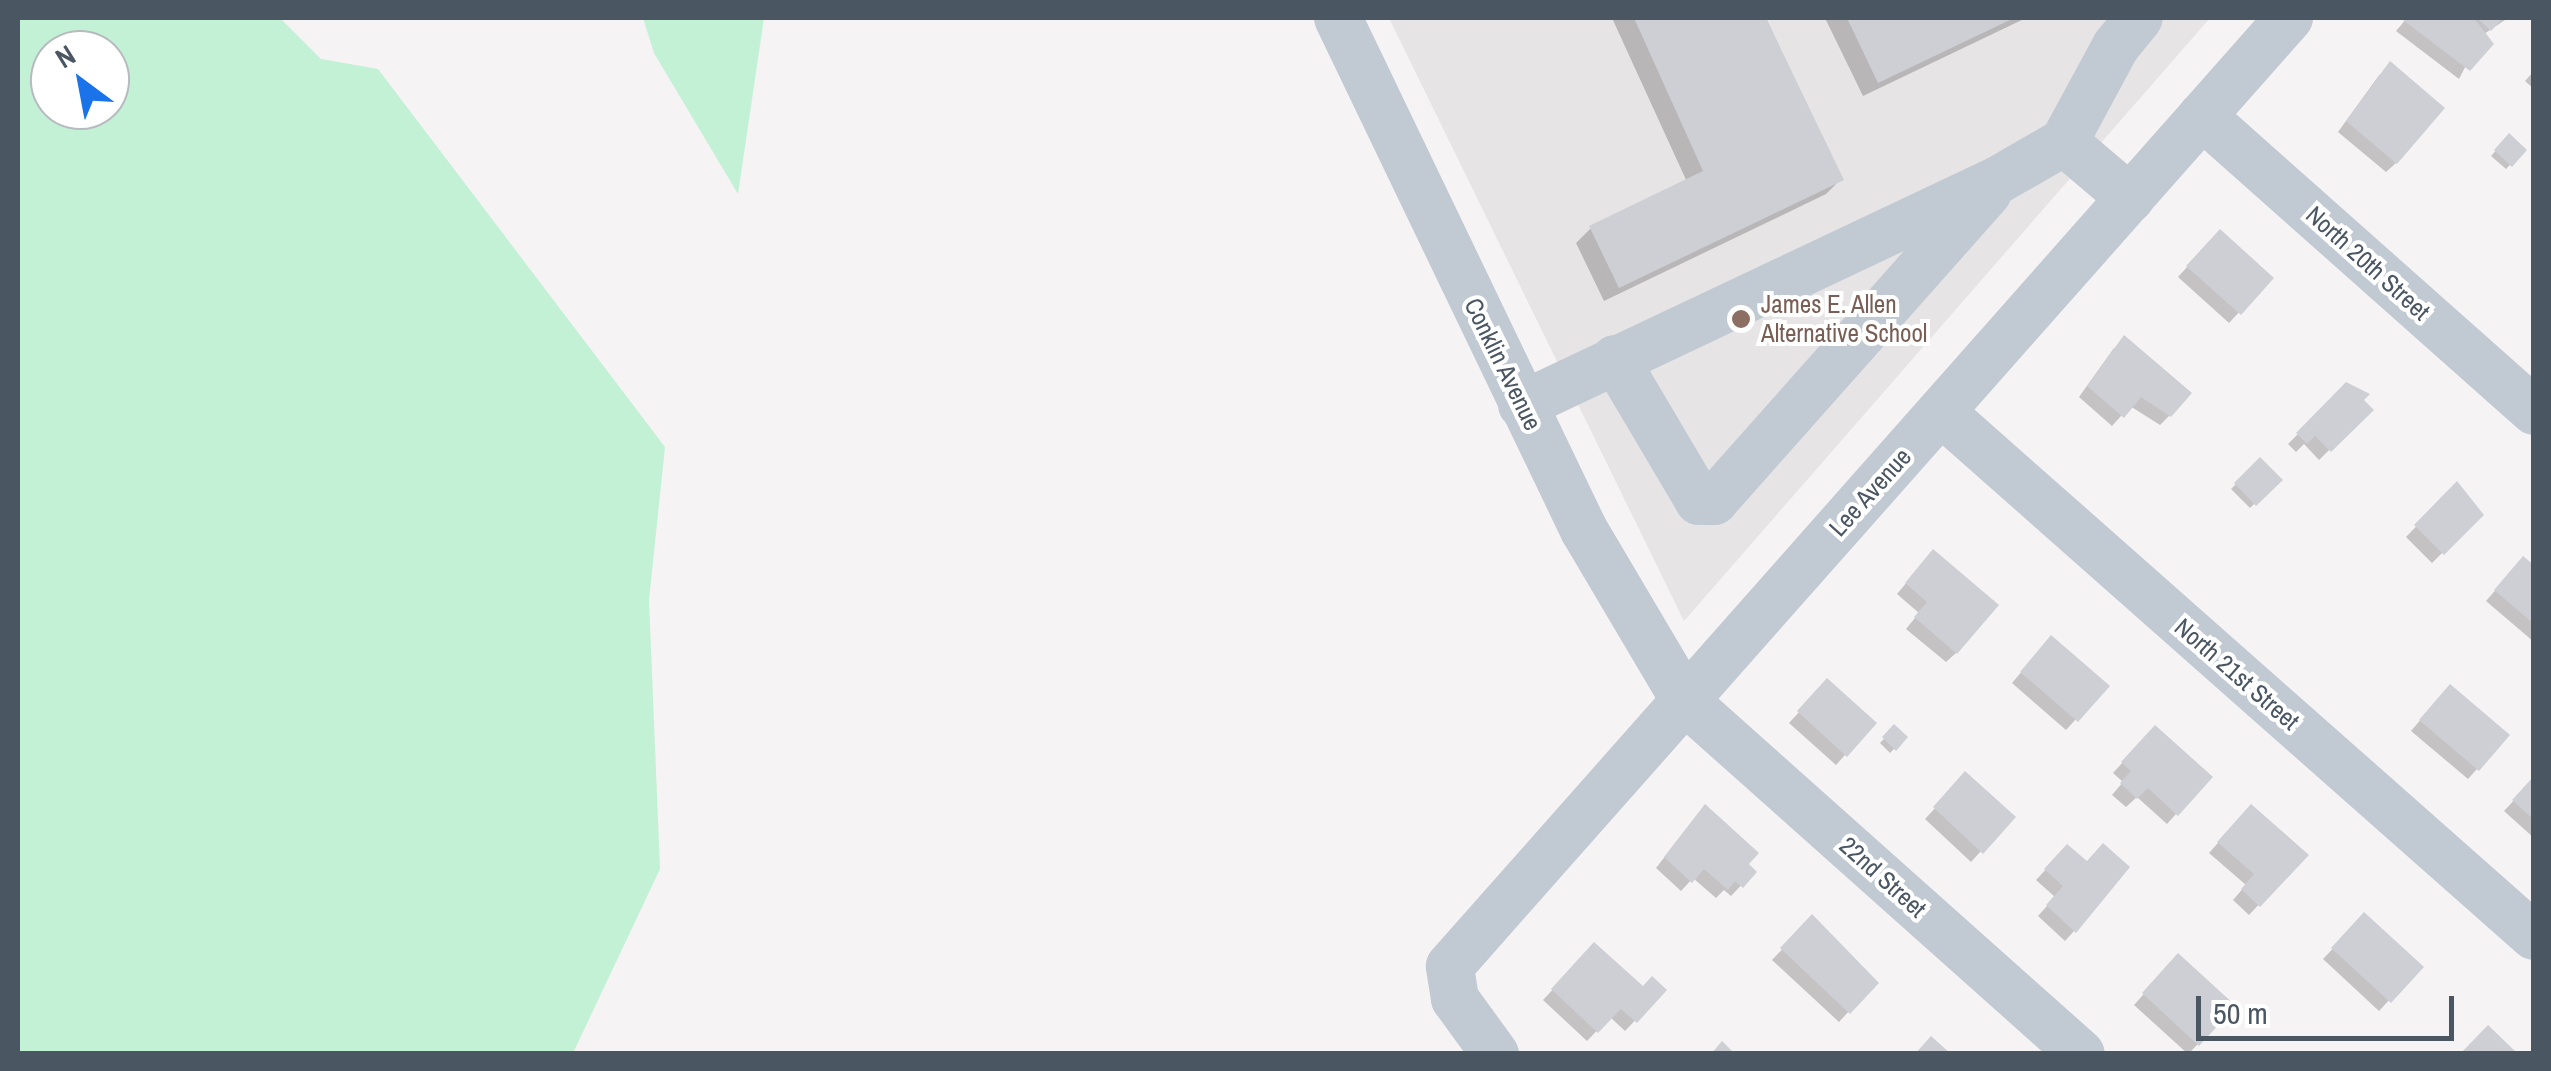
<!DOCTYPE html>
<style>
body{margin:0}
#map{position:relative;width:2551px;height:1071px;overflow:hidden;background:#f5f3f3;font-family:"Archivo Narrow",sans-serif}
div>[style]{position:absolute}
.education>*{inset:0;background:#e6e4e5}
.green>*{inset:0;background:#c3f1d5}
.shadow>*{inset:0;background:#0003}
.building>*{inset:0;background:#cdcfd5}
.minor>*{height:48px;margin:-24px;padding:0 24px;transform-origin:24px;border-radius:24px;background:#c1cad2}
.dots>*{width:28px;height:28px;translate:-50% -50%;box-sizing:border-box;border:5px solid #fff;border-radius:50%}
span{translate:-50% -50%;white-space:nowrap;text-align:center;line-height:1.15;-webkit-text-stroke:8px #fff;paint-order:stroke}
.street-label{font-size:25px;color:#4a5661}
.education-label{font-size:25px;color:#785e54}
.left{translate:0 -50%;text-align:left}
.frame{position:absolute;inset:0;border:20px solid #4a5661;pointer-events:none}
.north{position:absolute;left:30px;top:30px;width:100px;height:100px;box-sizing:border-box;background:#fff;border:2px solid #b7bbc0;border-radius:50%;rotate:328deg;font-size:28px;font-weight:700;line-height:40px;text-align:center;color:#4a5661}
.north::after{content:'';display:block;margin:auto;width:35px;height:45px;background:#1a73e8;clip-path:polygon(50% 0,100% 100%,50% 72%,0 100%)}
.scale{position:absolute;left:2196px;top:996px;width:258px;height:45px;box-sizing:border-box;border:5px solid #4a5661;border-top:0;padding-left:12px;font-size:30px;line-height:35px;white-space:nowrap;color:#4a5661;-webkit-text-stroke:8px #fff;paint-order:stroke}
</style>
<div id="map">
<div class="education">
<i style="clip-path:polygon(1389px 18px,2210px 18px,1684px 621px)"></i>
</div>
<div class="green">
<i style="clip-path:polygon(evenodd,18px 18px,280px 18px,321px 59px,378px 69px,665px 447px,649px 600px,660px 869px,573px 1053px,18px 1053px,18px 18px,50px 50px,110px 50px,110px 110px,50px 110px,50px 50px)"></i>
<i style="clip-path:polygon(643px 18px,764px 18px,738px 194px,654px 53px)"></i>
</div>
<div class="shadow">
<i style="clip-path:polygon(1612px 18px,1766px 18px,1841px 179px,1826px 194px,1604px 301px,1576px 243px,1591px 228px,1687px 182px)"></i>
<i style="clip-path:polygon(1825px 18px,2026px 18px,1863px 96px)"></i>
<i style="clip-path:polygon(2407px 18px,2473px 20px,2508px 18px,2481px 36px,2459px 79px,2396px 31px)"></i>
<i style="clip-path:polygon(2534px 71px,2534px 89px,2525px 81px)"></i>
<i style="clip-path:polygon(2380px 74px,2396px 163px,2386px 172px,2338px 132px)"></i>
<i style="clip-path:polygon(2509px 136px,2524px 150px,2506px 169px,2491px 156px)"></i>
<i style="clip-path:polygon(2210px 242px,2271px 278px,2229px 323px,2178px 277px)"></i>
<i style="clip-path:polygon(2114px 348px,2170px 415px,2160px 425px,2130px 406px,2112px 426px,2079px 397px)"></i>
<i style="clip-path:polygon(2347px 385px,2370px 410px,2319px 460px,2304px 444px,2296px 452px,2288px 444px)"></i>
<i style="clip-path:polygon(2260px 460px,2279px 480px,2250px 508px,2231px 489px)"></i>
<i style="clip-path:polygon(2457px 484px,2480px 515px,2432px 563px,2406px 537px)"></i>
<i style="clip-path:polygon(1924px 562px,1956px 653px,1946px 662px,1906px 629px,1919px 613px,1897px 594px)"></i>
<i style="clip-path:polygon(2534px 568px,2534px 642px,2486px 601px,2514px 569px)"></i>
<i style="clip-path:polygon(2042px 648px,2106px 686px,2066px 730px,2012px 683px)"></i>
<i style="clip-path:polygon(1827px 682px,1845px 755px,1836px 765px,1789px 723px)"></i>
<i style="clip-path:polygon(2440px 697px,2477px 769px,2468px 779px,2411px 731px)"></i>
<i style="clip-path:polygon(1894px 728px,1905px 738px,1890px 753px,1880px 743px)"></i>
<i style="clip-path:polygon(2145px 738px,2176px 814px,2167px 824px,2137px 797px,2126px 807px,2112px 795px,2123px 782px,2113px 773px)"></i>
<i style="clip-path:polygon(1966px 775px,2012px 817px,1971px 862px,1925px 819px)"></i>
<i style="clip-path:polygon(2534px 779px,2534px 838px,2504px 811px)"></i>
<i style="clip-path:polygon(1696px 817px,1754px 872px,1731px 896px,1724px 890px,1716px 898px,1693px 878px,1681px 891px,1656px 868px)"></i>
<i style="clip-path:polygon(2241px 817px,2305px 855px,2249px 915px,2233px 900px,2246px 885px,2209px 853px)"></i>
<i style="clip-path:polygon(2067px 847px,2074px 931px,2065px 941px,2038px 916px,2055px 897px,2036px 880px)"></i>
<i style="clip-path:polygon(2364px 916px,2420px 967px,2379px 1011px,2323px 959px)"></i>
<i style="clip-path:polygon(1812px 918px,1875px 983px,1839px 1022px,1772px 960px)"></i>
<i style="clip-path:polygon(1585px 955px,1643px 990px,1664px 990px,1625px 1031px,1610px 1017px,1587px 1041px,1543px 1000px)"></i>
<i style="clip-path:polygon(2168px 967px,2198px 1044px,2188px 1054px,2134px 1005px)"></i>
</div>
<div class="building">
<i style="clip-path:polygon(1634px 18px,1766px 18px,1844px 180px,1619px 288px,1589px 226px,1703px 171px)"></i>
<i style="clip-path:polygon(1847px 18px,2014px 18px,1878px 83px)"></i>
<i style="clip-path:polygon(2474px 18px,2494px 44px,2470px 71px,2403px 20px)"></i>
<i style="clip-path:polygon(2477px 18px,2503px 18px,2491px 31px)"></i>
<i style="clip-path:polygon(2390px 61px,2445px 108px,2397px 164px,2346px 121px)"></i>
<i style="clip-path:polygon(2509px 133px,2527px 150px,2512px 167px,2494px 150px)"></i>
<i style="clip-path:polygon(2220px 229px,2274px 278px,2241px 315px,2186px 266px)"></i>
<i style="clip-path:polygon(2124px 335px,2192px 393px,2171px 417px,2141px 397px,2124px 418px,2087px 386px)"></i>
<i style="clip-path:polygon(2346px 382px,2370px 394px,2364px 400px,2374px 410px,2331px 452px,2315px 436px,2307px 444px,2296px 433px)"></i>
<i style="clip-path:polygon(2260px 457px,2283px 480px,2256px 506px,2234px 483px)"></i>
<i style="clip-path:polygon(2457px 481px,2484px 515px,2444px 555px,2414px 525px)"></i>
<i style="clip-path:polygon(1933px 549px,1999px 605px,1957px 654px,1914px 617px,1927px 602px,1905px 583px)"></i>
<i style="clip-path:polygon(2523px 556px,2534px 565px,2534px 624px,2494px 590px)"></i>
<i style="clip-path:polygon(2051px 635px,2110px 686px,2078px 722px,2020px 672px)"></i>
<i style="clip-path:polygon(1827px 678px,1877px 723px,1847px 757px,1797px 711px)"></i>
<i style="clip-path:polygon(2450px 684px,2510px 735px,2479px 771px,2419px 720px)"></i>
<i style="clip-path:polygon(1894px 724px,1908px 737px,1896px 751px,1882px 737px)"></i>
<i style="clip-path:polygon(2155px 725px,2213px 777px,2178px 816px,2148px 788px,2137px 799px,2120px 783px,2131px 771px,2121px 762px)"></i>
<i style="clip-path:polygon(1965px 771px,2016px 817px,1983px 854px,1933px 807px)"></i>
<i style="clip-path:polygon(2534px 776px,2534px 820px,2512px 800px)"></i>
<i style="clip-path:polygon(1705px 804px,1759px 853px,1749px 864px,1757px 872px,1743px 888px,1735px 881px,1728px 890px,1704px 869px,1692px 883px,1664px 857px)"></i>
<i style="clip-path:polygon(2251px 804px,2309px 855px,2260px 907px,2241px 889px,2254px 874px,2217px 842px)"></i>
<i style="clip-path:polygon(2103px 843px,2130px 867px,2076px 933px,2046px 905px,2063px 886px,2044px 869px,2067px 844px,2087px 861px)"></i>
<i style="clip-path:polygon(2364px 912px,2424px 967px,2391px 1003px,2331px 948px)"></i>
<i style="clip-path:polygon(1812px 914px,1879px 983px,1850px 1014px,1780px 948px)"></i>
<i style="clip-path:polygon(1594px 942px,1643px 986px,1652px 976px,1667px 990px,1637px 1023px,1621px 1009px,1598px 1033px,1551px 989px)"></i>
<i style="clip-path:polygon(2178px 953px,2236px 1006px,2199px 1046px,2142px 993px)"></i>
<i style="clip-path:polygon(2488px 1025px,2518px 1054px,2460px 1054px)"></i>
<i style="clip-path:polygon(1931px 1036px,1951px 1054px,1915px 1054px)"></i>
<i style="clip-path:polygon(1722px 1041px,1735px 1054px,1711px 1054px)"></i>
</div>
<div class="minor">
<i style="left:1338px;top:18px;width:568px;rotate:64.34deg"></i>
<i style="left:1584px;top:530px;width:199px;rotate:59.4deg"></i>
<i style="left:1685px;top:701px;width:530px;rotate:41.71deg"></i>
<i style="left:2202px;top:116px;width:444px;rotate:41.6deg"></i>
<i style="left:2064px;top:142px;width:109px;rotate:-61.6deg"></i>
<i style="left:2116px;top:46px;width:36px;rotate:-51deg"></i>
<i style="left:1615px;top:359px;width:165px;rotate:59.4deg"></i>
<i style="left:1699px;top:501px;width:15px"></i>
<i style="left:1714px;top:501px;width:412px;rotate:-48.4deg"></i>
<i style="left:1522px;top:405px;width:526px;rotate:-25.3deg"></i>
<i style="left:1998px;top:180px;width:76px;rotate:-29.9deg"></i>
<i style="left:2064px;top:142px;width:87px;rotate:40.3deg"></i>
<i style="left:1941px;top:412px;width:791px;rotate:41.47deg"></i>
<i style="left:1495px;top:1054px;width:68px;rotate:-126deg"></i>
<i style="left:1455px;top:999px;width:33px;rotate:-99deg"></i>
<i style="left:1450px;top:966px;width:1266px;rotate:-48.49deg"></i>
</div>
<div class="dots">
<i style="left:1741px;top:319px;background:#8d6e63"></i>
</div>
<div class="street-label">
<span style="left:2368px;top:263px;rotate:42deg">North 20th Street</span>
<span style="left:1503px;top:364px;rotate:64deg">Conklin Avenue</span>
<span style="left:1870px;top:492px;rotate:-48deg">Lee Avenue</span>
<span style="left:2237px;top:674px;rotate:41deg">North 21st Street</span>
<span style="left:1883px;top:877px;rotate:42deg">22nd Street</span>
</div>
<div class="education-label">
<span class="left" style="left:1761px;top:319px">James E. Allen<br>Alternative School</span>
</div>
<div class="frame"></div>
<div class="north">N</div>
<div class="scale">50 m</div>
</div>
